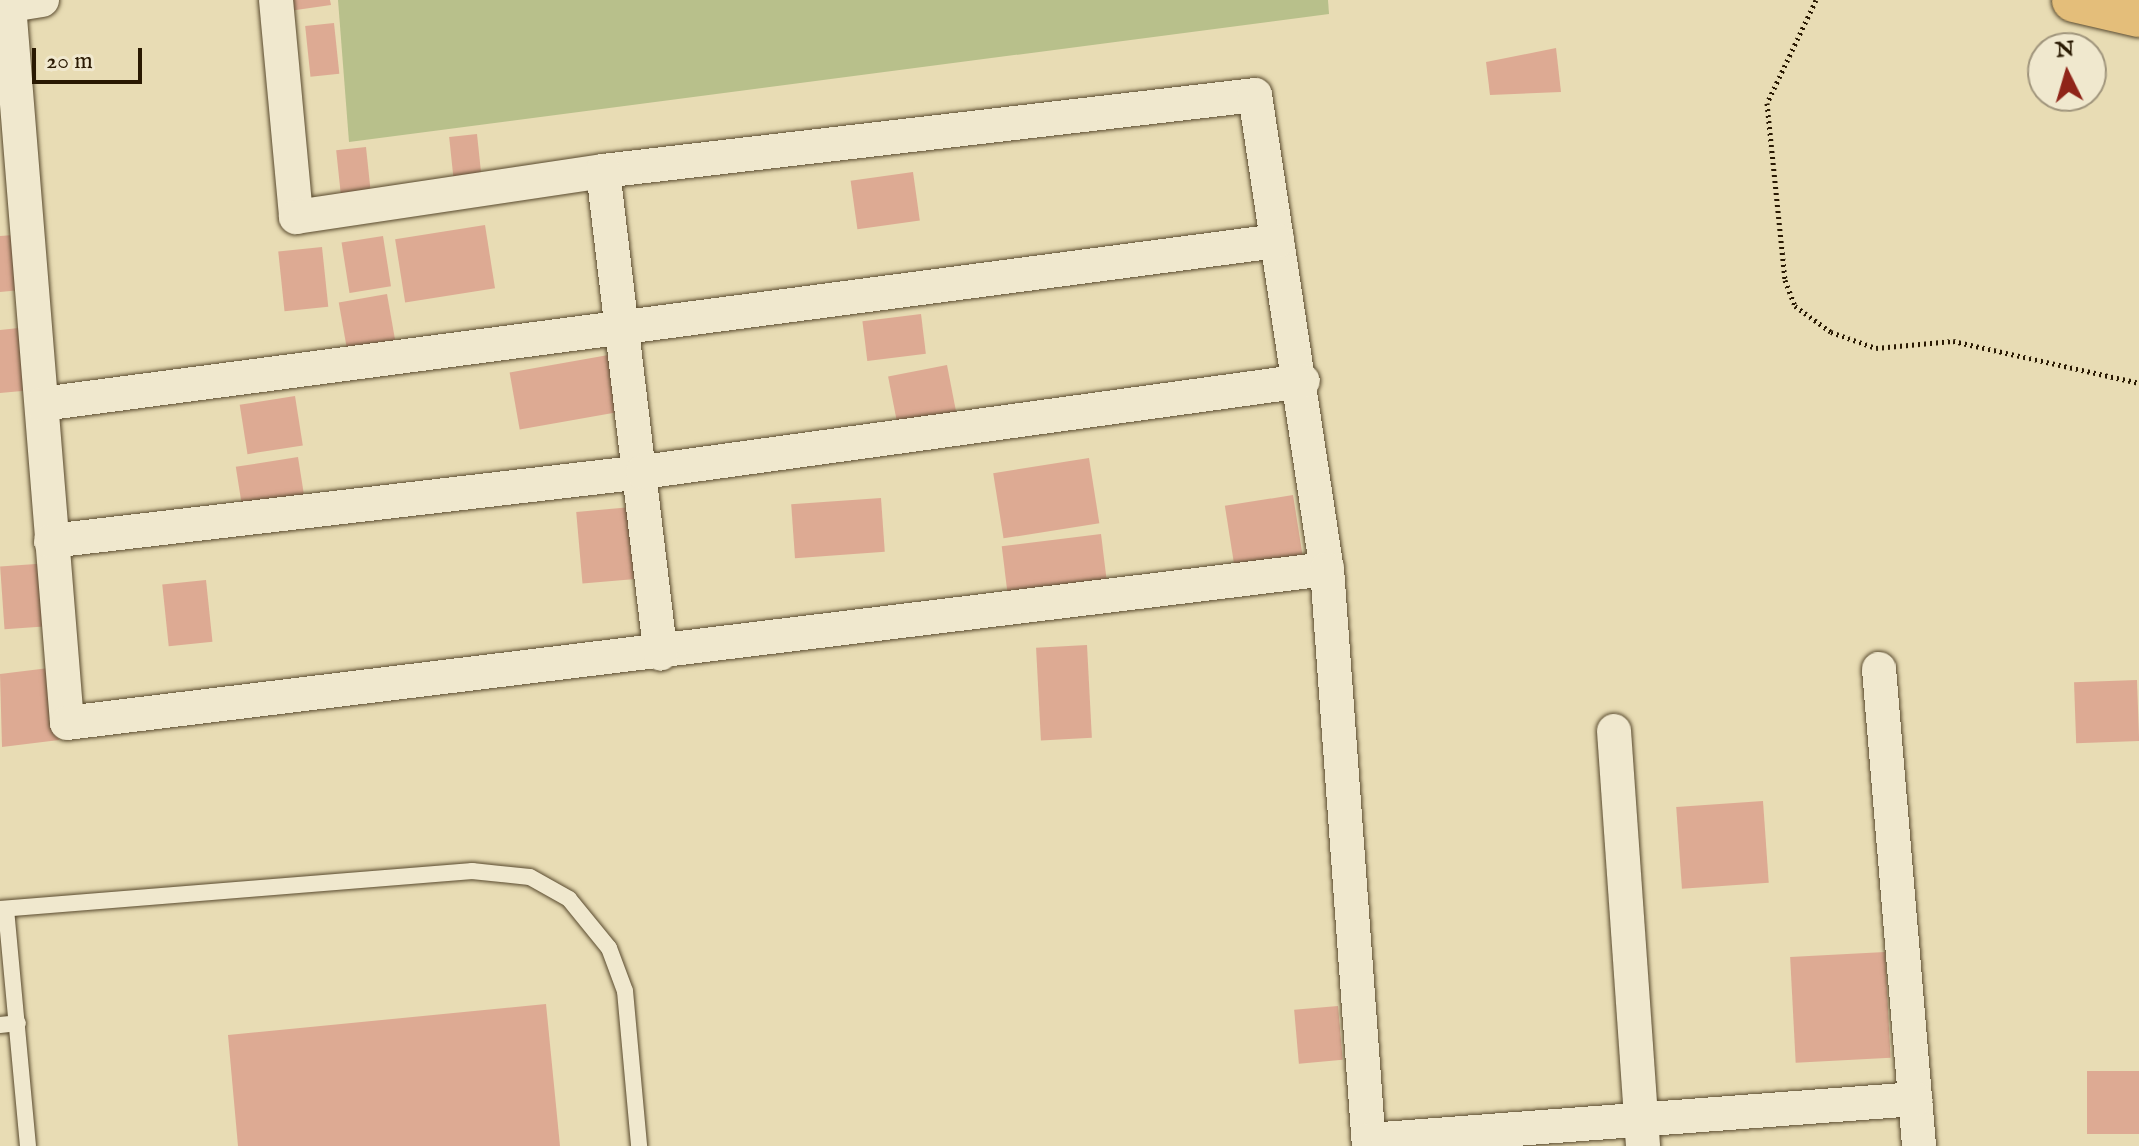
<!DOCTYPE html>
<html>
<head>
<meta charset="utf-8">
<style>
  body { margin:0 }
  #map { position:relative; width:2139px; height:1146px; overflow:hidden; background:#e8dcb4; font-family:"IM FELL English",serif }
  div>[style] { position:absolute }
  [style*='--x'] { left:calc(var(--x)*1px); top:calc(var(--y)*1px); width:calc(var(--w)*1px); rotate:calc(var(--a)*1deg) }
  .green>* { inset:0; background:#b8c08b }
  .building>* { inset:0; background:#ddaa93; transform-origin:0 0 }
  .path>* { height:5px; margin-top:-2.5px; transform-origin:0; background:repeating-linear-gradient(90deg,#291902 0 2px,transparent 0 6px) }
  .roads { filter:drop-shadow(0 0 2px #594a2e) drop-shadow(0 0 2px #594a2e) }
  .lane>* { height:16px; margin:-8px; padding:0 8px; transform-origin:8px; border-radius:8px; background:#f0e8ce }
  .street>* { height:34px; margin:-17px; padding:0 17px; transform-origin:17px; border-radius:17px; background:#f0e8ce }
  .primary>* { height:44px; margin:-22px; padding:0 22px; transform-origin:22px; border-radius:22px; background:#e4be7a }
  span { translate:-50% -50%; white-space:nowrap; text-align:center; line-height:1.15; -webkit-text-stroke:6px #f0e8ce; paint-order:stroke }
  .north { position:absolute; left:2027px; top:32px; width:80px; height:80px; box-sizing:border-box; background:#f0e8ce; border:2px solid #a0957c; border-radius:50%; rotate:355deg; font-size:22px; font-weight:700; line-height:32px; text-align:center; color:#291902 }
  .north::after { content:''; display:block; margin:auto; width:28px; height:36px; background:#8f2418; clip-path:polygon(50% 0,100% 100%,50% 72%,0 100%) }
  .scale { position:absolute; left:32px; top:48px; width:110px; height:36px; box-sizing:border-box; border:4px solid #291902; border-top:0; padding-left:10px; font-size:24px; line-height:28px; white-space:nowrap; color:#291902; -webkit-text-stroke:6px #f0e8ce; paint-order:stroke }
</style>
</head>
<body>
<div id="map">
  <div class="green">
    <i style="clip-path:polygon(338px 0,1328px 0,1329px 14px,349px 142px)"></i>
  </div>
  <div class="building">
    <i style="clip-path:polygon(288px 0,330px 0,331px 5px,289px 11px)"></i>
    <i style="left:334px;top:23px;width:51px;height:29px;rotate:84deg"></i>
    <i style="clip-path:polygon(1556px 48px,1561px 92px,1490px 95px,1486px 62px)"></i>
    <i style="left:477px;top:134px;width:48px;height:28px;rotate:84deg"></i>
    <i style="left:366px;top:147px;width:50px;height:30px;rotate:84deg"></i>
    <i style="left:913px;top:172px;width:49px;height:63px;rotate:82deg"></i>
    <i style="left:485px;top:225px;width:64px;height:91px;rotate:81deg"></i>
    <i style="clip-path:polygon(14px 235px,21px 290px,0 292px,0 236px)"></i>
    <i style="left:383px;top:236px;width:51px;height:42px;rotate:81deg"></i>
    <i style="left:322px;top:247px;width:60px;height:44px;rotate:84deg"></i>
    <i style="left:387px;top:294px;width:53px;height:49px;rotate:80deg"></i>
    <i style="left:921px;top:314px;width:40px;height:59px;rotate:83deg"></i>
    <i style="clip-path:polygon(28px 327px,33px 390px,0 393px,0 330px)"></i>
    <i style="left:614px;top:354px;width:58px;height:106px;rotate:80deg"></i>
    <i style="left:947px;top:365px;width:49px;height:60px;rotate:79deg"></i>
    <i style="left:295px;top:396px;width:50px;height:56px;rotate:81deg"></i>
    <i style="left:298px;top:457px;width:44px;height:63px;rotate:81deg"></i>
    <i style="left:1089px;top:458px;width:66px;height:97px;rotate:81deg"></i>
    <i style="left:1293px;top:495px;width:67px;height:69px;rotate:81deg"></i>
    <i style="left:881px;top:498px;width:54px;height:90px;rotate:86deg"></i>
    <i style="left:632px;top:507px;width:72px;height:56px;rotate:85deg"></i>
    <i style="left:1101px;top:534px;width:63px;height:100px;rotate:83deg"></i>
    <i style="left:50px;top:563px;width:63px;height:50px;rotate:86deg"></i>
    <i style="left:206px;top:580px;width:62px;height:44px;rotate:84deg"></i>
    <i style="left:1087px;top:645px;width:93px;height:51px;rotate:87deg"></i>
    <i style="clip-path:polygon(49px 668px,59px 740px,2px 747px,0 674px)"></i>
    <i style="left:2137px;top:680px;width:61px;height:63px;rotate:88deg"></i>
    <i style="left:1763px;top:801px;width:82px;height:87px;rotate:86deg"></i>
    <i style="left:1885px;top:952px;width:106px;height:95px;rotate:87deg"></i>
    <i style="clip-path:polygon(546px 1004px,560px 1146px,238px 1146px,228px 1035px)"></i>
    <i style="left:1338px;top:1006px;width:54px;height:44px;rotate:85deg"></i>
    <i style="left:2139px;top:1071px;width:63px;height:52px;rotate:90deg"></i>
  </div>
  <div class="path">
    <i style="--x:1816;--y:0;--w:114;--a:115.4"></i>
    <i style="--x:1767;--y:103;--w:178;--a:84.2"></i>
    <i style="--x:1785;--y:280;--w:28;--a:69"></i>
    <i style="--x:1795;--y:306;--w:44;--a:35.8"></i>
    <i style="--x:1831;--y:332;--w:48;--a:19.6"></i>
    <i style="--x:1876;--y:348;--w:77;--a:-5.2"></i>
    <i style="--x:1953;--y:341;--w:191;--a:12.7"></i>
  </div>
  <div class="roads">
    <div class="lane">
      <i style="--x:0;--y:909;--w:474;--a:-4.6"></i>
      <i style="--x:472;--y:871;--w:58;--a:5.9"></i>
      <i style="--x:530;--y:877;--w:45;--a:29.4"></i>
      <i style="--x:569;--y:899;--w:63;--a:50.8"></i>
      <i style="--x:609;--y:948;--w:46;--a:69.6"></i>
      <i style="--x:625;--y:991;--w:156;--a:84.8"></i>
      <i style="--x:6;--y:909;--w:238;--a:84.7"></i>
      <i style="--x:0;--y:1025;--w:18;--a:-6"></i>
    </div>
    <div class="street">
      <i style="--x:42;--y:0;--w:33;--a:171"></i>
      <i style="--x:9;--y:5;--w:720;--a:85.38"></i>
      <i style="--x:67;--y:723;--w:1269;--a:-6.97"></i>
      <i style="--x:276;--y:0;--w:218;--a:84.7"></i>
      <i style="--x:296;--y:217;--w:310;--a:-8.5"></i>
      <i style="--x:603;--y:171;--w:656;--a:-6.65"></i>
      <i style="--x:1255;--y:95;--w:479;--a:81.4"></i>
      <i style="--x:1327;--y:569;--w:579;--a:85.84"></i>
      <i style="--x:603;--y:171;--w:486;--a:83.2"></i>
      <i style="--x:42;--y:404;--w:1246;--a:-7.52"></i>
      <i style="--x:51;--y:541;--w:596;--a:-6.65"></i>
      <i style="--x:643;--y:472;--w:666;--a:-7.85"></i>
      <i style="--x:1879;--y:669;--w:479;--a:85.2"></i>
      <i style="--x:1614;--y:731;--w:416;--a:86"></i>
      <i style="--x:1369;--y:1140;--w:548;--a:-4.29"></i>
    </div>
    <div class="primary">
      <i style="--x:2074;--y:0;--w:67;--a:13"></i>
    </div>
  </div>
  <div class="north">N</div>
  <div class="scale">20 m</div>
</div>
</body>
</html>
